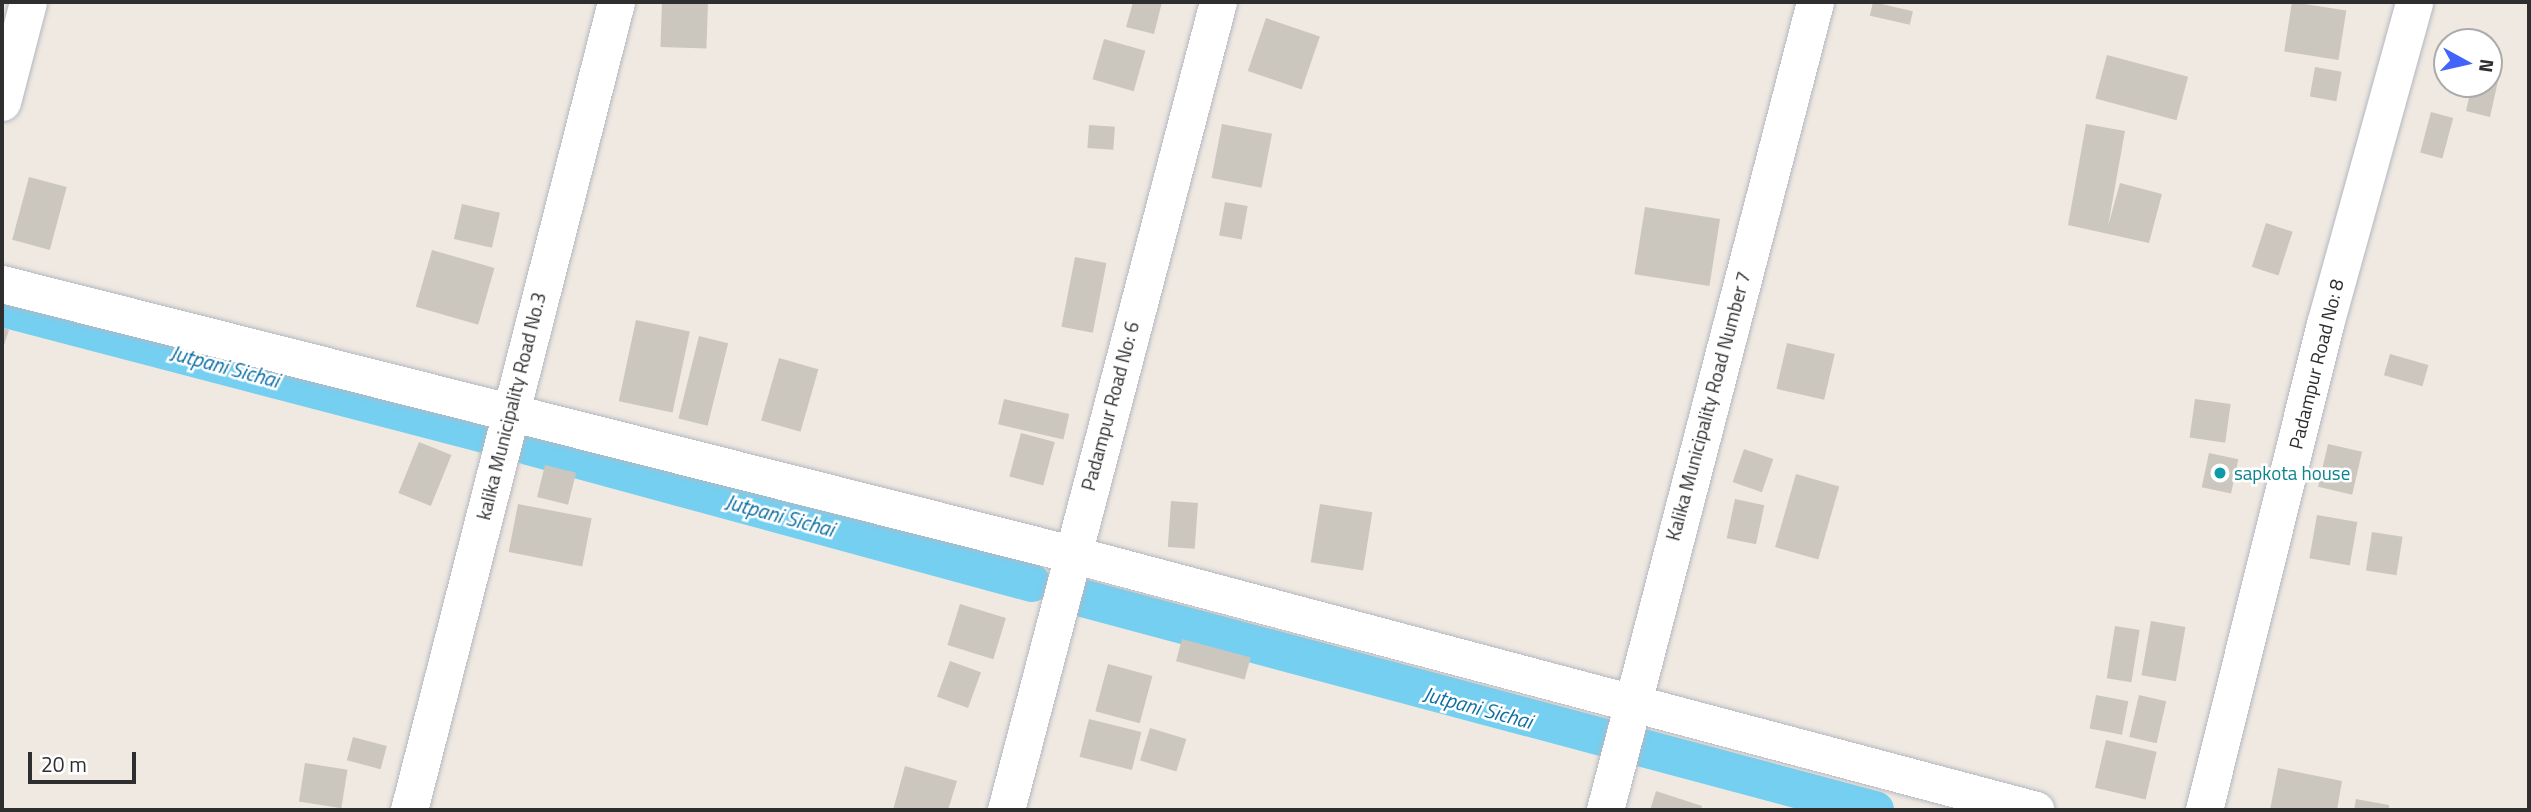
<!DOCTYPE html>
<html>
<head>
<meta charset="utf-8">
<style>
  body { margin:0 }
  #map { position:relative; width:2531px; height:812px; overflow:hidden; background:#efe9e1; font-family:"Titillium Web",sans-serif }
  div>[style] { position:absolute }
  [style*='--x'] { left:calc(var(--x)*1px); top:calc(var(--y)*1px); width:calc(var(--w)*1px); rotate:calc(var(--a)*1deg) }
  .canal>* { height:38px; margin:-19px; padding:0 19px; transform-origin:19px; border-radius:19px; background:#75cff0 }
  .building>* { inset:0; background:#cbc7bf; transform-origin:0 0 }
  .roads { filter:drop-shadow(0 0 2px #b4b7c1) drop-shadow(0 0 2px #b4b7c1) }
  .street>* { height:37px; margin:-18.5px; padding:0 18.5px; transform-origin:18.5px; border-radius:18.5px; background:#fff }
  .dots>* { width:19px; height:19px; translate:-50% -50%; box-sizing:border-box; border:4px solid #fff; border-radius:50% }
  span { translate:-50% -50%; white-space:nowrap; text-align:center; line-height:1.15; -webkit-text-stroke:5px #fff; paint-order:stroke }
  .street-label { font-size:19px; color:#2e2e2e }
  .culture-label { font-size:19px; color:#0d838f }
  .left { translate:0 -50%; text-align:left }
  .water-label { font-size:21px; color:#0d6fa3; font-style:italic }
  .frame { position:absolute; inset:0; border:4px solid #2e2e2e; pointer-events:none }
  .north { position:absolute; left:2433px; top:28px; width:70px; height:70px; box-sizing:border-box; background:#fff; border:2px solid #ababab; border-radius:50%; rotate:98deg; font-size:19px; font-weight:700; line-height:28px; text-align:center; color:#2e2e2e }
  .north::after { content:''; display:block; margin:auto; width:24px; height:32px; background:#4264fb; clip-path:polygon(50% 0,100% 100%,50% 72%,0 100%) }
  .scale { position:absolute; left:28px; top:752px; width:108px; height:32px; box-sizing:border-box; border:4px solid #2e2e2e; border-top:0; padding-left:9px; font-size:21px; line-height:24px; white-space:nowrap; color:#2e2e2e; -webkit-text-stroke:5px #fff; paint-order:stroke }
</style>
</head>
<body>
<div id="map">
  <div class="canal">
    <i style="--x:2;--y:308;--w:502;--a:14.64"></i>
    <i style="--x:528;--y:446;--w:522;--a:15.21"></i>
    <i style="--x:1082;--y:598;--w:821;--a:14.97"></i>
  </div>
  <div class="building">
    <i style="left:662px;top:2px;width:46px;height:45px;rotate:2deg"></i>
    <i style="clip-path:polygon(1133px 2px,1162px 2px,1154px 34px,1126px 27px)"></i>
    <i style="left:1873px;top:2px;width:41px;height:14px;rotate:13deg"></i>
    <i style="left:2292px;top:2px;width:55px;height:50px;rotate:9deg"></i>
    <i style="left:1266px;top:18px;width:57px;height:56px;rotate:19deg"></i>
    <i style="left:1104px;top:39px;width:43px;height:42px;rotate:16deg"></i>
    <i style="left:2107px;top:55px;width:84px;height:45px;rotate:15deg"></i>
    <i style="left:2315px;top:67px;width:27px;height:30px;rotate:10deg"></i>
    <i style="clip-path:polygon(2489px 70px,2500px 72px,2490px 117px,2466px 111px,2472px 84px,2489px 84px)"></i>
    <i style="left:2431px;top:112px;width:23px;height:42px;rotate:15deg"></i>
    <i style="left:1222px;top:124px;width:51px;height:55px;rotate:11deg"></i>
    <i style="clip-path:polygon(2086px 124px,2125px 131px,2108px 226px,2120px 183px,2162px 194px,2149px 243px,2068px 225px)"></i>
    <i style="left:1089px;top:125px;width:26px;height:23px;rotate:4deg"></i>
    <i style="left:29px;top:177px;width:39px;height:65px;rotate:15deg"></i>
    <i style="left:1225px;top:202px;width:23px;height:34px;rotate:10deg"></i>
    <i style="left:462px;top:204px;width:39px;height:36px;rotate:13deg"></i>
    <i style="left:1645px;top:207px;width:76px;height:68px;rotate:9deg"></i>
    <i style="left:2266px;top:223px;width:28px;height:46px;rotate:18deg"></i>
    <i style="left:432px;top:250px;width:65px;height:59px;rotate:16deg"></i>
    <i style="left:1075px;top:257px;width:32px;height:71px;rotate:11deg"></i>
    <i style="left:636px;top:320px;width:55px;height:83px;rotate:12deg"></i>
    <i style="clip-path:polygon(2px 327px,9px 330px,2px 351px)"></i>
    <i style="left:699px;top:336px;width:30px;height:85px;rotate:14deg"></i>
    <i style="left:1787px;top:343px;width:49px;height:47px;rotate:13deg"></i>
    <i style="left:2390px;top:354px;width:40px;height:22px;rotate:16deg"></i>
    <i style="left:779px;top:358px;width:41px;height:65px;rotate:16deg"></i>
    <i style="left:1004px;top:399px;width:67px;height:26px;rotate:13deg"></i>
    <i style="left:2195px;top:399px;width:36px;height:39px;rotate:8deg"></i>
    <i style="left:1021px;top:433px;width:35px;height:45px;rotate:15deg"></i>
    <i style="left:419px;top:442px;width:35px;height:55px;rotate:22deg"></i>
    <i style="left:2328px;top:444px;width:35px;height:44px;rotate:13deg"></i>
    <i style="left:1744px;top:449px;width:31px;height:35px;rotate:19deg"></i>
    <i style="left:2209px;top:453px;width:30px;height:35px;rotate:12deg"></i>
    <i style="left:545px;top:465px;width:32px;height:33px;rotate:14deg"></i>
    <i style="left:1796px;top:474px;width:45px;height:76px;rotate:16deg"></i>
    <i style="left:1735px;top:499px;width:30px;height:40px;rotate:12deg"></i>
    <i style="left:1171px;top:501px;width:27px;height:46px;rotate:4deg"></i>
    <i style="left:518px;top:504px;width:75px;height:49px;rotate:11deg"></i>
    <i style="left:1320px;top:504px;width:53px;height:59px;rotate:9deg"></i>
    <i style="left:2317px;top:515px;width:41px;height:44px;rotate:10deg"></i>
    <i style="left:2372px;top:532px;width:31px;height:39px;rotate:9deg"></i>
    <i style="left:960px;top:604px;width:48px;height:43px;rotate:17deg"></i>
    <i style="left:2151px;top:621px;width:35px;height:55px;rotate:10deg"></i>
    <i style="left:2115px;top:626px;width:25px;height:53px;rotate:9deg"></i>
    <i style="left:1182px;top:639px;width:71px;height:23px;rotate:15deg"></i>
    <i style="left:950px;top:661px;width:33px;height:38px;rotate:20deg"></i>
    <i style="left:1108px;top:664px;width:46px;height:49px;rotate:15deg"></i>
    <i style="left:2096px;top:695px;width:33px;height:34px;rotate:11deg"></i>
    <i style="left:2139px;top:695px;width:28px;height:43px;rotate:13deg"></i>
    <i style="left:1089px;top:719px;width:54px;height:39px;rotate:14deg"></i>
    <i style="left:1150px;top:728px;width:38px;height:34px;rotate:17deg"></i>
    <i style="left:353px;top:737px;width:35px;height:24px;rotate:15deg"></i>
    <i style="left:2106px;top:740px;width:52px;height:49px;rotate:13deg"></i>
    <i style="left:305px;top:763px;width:43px;height:39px;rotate:9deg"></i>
    <i style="clip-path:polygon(905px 766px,957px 781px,948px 810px,893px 810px)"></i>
    <i style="clip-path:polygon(2278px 768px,2342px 781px,2337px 810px,2270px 810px)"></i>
    <i style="clip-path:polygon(1656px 791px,1702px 806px,1701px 810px,1650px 810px)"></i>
    <i style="clip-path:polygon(2356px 799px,2389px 805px,2389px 810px,2354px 810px)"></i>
  </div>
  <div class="roads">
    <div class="street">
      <i style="--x:2;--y:102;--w:103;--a:-75.4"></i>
      <i style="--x:2;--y:284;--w:1103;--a:14.17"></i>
      <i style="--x:1071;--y:554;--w:998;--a:14.86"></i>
      <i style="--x:409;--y:810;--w:834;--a:-75.63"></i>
      <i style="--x:1006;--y:810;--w:835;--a:-75.3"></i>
      <i style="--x:1605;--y:810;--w:835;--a:-75.43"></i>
      <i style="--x:2204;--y:810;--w:501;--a:-76.02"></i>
      <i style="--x:2325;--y:324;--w:334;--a:-74.5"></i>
    </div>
  </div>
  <div class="dots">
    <i style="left:2220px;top:473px;background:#0f9aa8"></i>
  </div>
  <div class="street-label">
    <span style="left:2316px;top:364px;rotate:-76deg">Padampur Road No: 8</span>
    <span style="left:511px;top:406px;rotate:-76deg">kalika Municipality Road No.3</span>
    <span style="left:1110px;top:406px;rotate:-75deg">Padampur Road No: 6</span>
    <span style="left:1708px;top:406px;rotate:-75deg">Kalika Municipality Road Number 7</span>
  </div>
  <div class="culture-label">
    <span class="left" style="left:2234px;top:473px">sapkota house</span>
  </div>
  <div class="water-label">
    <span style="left:225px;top:366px;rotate:15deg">Jutpani Sichai</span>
    <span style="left:780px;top:515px;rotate:15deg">Jutpani Sichai</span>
    <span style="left:1478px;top:707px;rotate:15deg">Jutpani Sichai</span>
  </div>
  <div class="frame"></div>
  <div class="north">N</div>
  <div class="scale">20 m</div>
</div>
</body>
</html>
